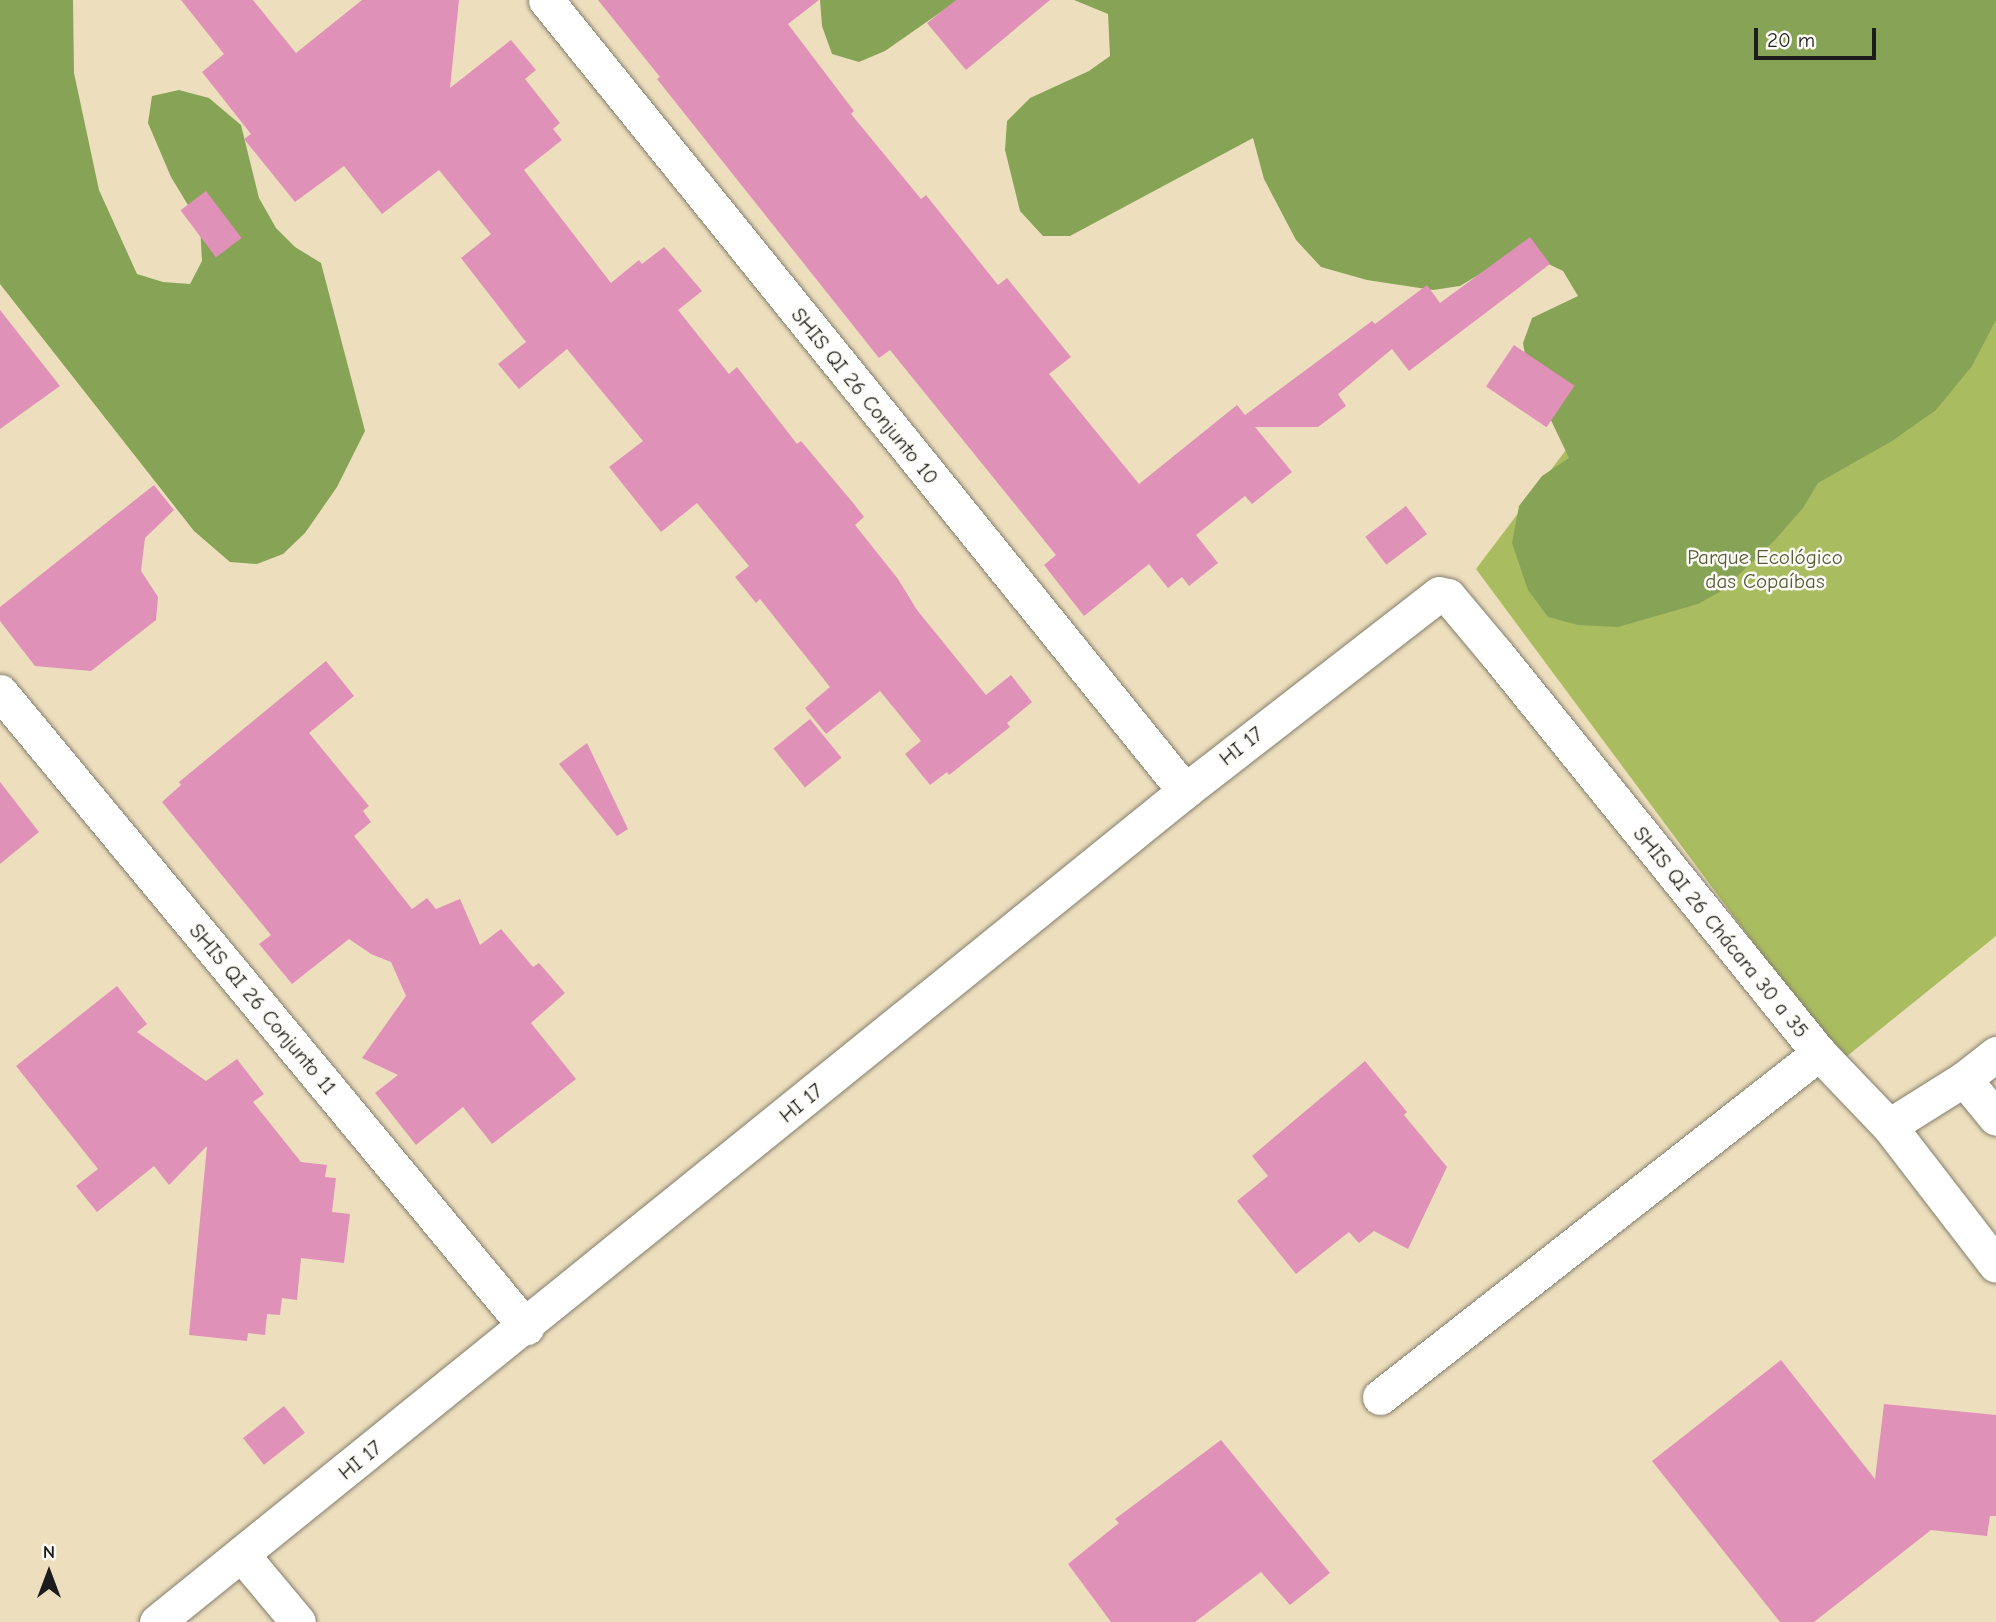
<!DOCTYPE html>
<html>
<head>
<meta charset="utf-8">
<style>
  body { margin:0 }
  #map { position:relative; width:1996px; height:1622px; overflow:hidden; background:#eddfbe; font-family:"Comic Neue",sans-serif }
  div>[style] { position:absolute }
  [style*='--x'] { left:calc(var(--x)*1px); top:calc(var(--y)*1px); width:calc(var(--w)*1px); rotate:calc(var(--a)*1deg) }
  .green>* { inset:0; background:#aabc60 }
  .forest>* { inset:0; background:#87a456 }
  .building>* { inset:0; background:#e091b7; transform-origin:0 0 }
  .roads { filter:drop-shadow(0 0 2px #847e6d) drop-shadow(0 0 2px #847e6d) }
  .minor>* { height:35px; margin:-17.5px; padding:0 17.5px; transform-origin:17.5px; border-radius:17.5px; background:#fff }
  span { translate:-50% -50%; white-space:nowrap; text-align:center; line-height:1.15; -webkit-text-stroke:5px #fdfcf7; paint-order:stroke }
  .street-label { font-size:21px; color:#1c1c1c }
  .park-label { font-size:21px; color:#555c37 }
  .north { position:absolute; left:14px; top:1538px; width:70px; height:70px; -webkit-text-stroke:5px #fdfcf7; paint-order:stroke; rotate:0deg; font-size:19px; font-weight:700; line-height:28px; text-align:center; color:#1c1c1c }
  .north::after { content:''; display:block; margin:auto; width:24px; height:32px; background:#1c1c1c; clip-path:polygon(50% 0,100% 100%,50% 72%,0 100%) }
  .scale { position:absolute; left:1754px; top:28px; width:122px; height:32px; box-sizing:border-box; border:4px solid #1c1c1c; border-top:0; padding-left:9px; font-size:21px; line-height:24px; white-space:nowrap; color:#1c1c1c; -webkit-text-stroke:5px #fdfcf7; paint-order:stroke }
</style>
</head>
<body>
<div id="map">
  <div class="green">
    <i style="clip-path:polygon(1996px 0,1996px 936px,1841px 1061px,1476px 569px,1667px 316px)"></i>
  </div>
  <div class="forest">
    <i style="clip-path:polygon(0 0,73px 0,74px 73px,99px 190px,137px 274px,163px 282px,190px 284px,202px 261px,200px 225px,171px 177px,148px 123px,152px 96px,179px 90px,209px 98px,241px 125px,259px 198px,276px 228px,295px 247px,321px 263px,365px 431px,337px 487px,305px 533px,283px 554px,257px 564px,230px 562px,194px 531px,0 284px)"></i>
    <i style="clip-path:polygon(820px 0,958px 0,885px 51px,859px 62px,832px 54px,822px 26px)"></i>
    <i style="clip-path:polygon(1074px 0,1996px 0,1996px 320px,1972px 366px,1936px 410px,1892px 441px,1818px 483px,1803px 508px,1774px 541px,1723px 590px,1698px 604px,1618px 627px,1578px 625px,1548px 617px,1528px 590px,1512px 543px,1519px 506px,1542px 476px,1569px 458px,1528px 372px,1523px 343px,1532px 318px,1578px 296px,1563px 271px,1534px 257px,1505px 259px,1460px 286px,1433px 290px,1367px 280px,1321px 267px,1296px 240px,1264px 179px,1253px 138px,1070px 236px,1043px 236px,1020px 211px,1005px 150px,1007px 121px,1030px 98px,1089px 71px,1110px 56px,1108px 14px)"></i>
  </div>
  <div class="building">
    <i style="clip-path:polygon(181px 0,253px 0,296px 53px,362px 0,459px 0,450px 88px,511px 40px,536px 70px,525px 79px,560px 123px,553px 129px,562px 140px,524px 170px,611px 283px,639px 260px,642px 264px,664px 247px,668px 251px,702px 291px,678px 310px,729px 374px,737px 367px,797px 444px,801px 441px,854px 504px,864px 517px,855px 525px,898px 579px,917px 610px,986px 695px,1011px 675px,1032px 702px,1007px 723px,1010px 727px,949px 775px,947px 772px,930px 785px,905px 754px,921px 741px,880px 691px,826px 734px,805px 708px,830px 687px,760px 599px,756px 603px,735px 577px,749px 566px,697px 503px,661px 532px,609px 467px,643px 441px,567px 349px,519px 389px,498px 364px,526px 342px,461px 258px,491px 234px,439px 170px,382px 214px,344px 166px,295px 202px,244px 139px,251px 134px,202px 72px,224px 54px)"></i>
    <i style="clip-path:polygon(598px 0,819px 0,788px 24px,854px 111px,851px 114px,921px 199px,926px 195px,998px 285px,1007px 278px,1071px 357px,1049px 374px,1139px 484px,1237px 405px,1245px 415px,1372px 321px,1375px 324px,1427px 285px,1440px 303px,1530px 237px,1550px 264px,1409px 371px,1392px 349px,1338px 394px,1346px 406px,1318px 427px,1255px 427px,1292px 472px,1252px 504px,1245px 496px,1196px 535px,1218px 563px,1189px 586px,1182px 577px,1168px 588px,1149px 564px,1084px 616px,1044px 565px,1056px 555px,890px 350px,879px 358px,657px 79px,660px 77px)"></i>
    <i style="clip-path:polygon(956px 0,1050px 0,966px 70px,927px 23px)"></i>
    <i style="left:206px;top:191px;width:59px;height:32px;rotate:53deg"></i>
    <i style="clip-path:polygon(0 310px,60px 386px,0 429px)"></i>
    <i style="left:1514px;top:345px;width:73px;height:50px;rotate:34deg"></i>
    <i style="clip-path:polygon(154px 485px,174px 510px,145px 538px,141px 571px,158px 597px,156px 620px,91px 671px,35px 666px,0 621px,0 607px)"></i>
    <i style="left:1406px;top:506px;width:35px;height:51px;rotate:53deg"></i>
    <i style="clip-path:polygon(326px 661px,354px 696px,309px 733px,369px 806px,363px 811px,371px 822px,354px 836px,412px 909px,427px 898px,436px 909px,460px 899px,480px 945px,501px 929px,533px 967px,539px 963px,565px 993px,531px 1023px,576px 1079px,492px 1144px,463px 1107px,416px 1145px,375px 1093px,398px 1075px,362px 1058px,406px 996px,391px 962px,371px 954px,349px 939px,292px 984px,259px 944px,271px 935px,162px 802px,181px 785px,179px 782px)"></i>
    <i style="left:810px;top:719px;width:50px;height:47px;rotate:51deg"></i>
    <i style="clip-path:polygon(587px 743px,628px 829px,617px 836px,559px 764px)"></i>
    <i style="clip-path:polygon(0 782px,39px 832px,0 864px)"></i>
    <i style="clip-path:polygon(117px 986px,147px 1024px,137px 1032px,206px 1081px,237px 1059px,264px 1094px,253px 1102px,301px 1162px,327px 1165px,325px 1177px,336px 1178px,332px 1212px,350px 1214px,344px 1263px,301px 1258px,297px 1300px,282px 1298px,280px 1315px,267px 1314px,265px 1335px,248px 1333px,247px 1341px,189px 1335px,207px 1146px,169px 1185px,154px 1166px,97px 1212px,76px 1186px,98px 1169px,16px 1066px)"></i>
    <i style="clip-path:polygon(1365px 1061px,1407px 1112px,1404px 1115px,1447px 1167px,1408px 1249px,1374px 1231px,1359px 1243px,1349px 1232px,1296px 1274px,1237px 1201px,1268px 1176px,1252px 1156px)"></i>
    <i style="clip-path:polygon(1781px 1360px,1875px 1479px,1884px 1404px,1996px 1415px,1996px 1516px,1990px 1516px,1987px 1536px,1931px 1530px,1814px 1622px,1780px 1622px,1652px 1461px)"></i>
    <i style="left:284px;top:1406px;width:34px;height:52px;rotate:52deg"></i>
    <i style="clip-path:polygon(1221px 1440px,1330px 1573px,1290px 1605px,1261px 1572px,1195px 1622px,1111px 1622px,1068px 1564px,1119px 1523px,1115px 1519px)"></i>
  </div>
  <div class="roads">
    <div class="minor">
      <i style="--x:546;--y:0;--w:1017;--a:51.07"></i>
      <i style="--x:0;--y:692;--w:825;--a:50.36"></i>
      <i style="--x:1964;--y:1079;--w:50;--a:50.6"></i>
      <i style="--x:1889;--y:1126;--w:89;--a:-32.1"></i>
      <i style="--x:1964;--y:1079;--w:41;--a:-38"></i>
      <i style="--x:1380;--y:1397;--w:558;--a:-38.08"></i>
      <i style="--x:242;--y:1555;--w:87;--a:50.1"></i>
      <i style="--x:157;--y:1622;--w:1322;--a:-38.95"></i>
      <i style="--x:1185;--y:791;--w:321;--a:-37.8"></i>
      <i style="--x:1439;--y:594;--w:9;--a:13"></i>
      <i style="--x:1448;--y:596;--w:73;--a:50"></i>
      <i style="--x:1495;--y:652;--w:516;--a:51.06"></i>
      <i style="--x:1819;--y:1053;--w:101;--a:46.2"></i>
      <i style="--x:1889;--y:1126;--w:175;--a:52.4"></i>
    </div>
  </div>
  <div class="street-label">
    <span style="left:865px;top:396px;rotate:51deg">SHIS QI 26 Conjunto 10</span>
    <span style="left:1241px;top:746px;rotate:-38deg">HI 17</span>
    <span style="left:1721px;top:932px;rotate:51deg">SHIS QI 26 Chácara 30 a 35</span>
    <span style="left:263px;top:1009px;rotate:50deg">SHIS QI 26 Conjunto 11</span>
    <span style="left:801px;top:1103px;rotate:-39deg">HI 17</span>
    <span style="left:360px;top:1460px;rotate:-39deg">HI 17</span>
  </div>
  <div class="park-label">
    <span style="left:1765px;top:569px">Parque Ecológico<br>das Copaíbas</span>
  </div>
  <div class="north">N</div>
  <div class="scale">20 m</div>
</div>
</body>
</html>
